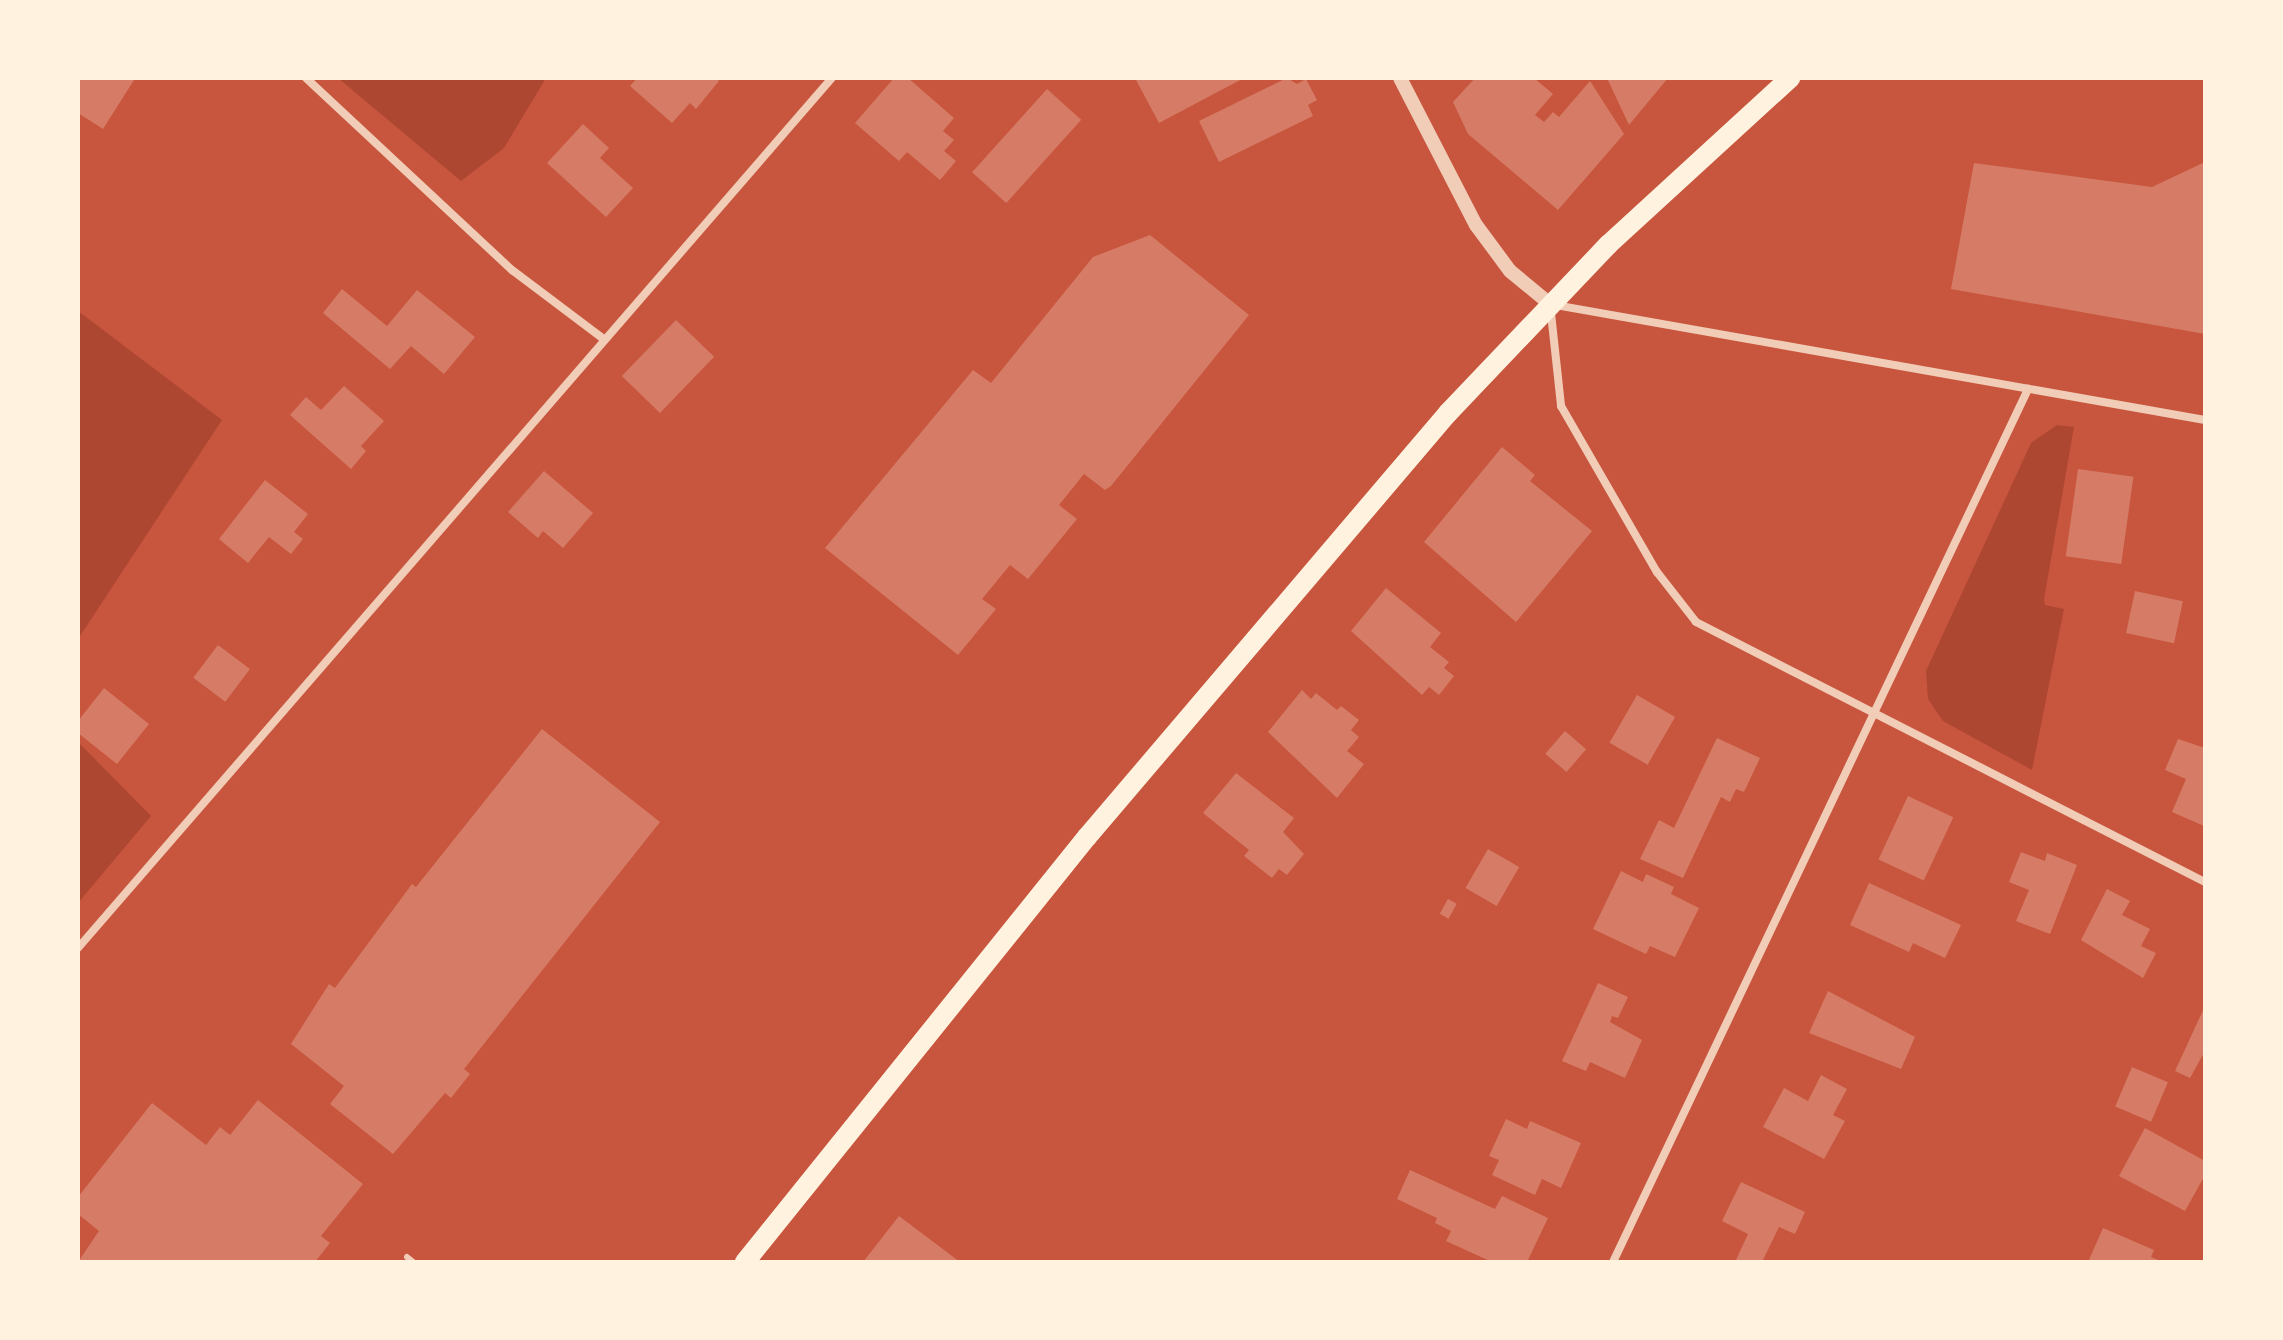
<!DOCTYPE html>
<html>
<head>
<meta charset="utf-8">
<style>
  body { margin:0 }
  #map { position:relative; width:2283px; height:1340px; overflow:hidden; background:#c8553d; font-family:Montserrat,sans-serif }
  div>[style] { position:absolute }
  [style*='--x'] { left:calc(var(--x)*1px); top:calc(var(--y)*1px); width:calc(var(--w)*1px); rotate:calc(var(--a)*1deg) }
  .green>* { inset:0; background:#ae4732 }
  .building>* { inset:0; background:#d67c66; transform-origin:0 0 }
  .service>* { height:6px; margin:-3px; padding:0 3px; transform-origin:3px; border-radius:3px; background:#f1ccb7 }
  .minor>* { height:8px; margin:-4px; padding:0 4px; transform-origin:4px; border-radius:4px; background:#f1ccb7 }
  .tertiary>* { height:14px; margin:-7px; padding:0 7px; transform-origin:7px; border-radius:7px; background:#f1ccb7 }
  .primary>* { height:20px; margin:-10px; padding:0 10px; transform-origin:10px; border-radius:10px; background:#fff3e0 }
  span { translate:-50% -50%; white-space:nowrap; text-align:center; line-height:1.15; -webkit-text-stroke:8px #fff3e0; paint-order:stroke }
  .frame { position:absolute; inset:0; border:80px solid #fff3e0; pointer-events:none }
</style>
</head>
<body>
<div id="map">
  <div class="green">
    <i style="clip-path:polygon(338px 78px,546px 78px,504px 148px,461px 181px)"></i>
    <i style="clip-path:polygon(78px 311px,222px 420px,78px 639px)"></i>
    <i style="clip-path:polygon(2057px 425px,2074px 427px,2044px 599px,2045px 605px,2064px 609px,2032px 770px,1943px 721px,1928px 699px,1926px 671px,2031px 443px)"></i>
    <i style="clip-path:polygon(78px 742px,151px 816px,78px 903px)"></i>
  </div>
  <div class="building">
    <i style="clip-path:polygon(78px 78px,134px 80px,103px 129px,78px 113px)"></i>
    <i style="clip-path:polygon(637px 78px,716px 78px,719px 81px,696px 109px,690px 103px,672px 123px,630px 86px)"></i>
    <i style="clip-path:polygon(894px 78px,908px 78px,954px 118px,943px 131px,954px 140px,944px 151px,956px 161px,940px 180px,907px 152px,899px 161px,855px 123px)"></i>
    <i style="clip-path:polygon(1135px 78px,1244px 78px,1159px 123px)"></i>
    <i style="clip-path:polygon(1287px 78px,1297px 84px,1306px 79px,1317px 100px,1308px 105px,1313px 116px,1219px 162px,1199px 121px)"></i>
    <i style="clip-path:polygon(1475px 78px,1534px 78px,1553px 94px,1535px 115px,1544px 122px,1553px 112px,1559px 117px,1590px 81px,1624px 134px,1558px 210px,1468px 134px,1453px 102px)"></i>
    <i style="clip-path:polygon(1607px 78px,1668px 78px,1629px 125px)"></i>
    <i style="left:1047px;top:89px;width:46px;height:112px;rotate:42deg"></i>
    <i style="clip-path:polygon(583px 124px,609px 148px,600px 158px,633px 188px,606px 217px,547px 163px)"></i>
    <i style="clip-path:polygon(2205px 162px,2205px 334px,1951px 289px,1974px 163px,2152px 187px)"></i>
    <i style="clip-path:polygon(1150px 235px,1249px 315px,1111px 486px,1105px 490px,1084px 474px,1059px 505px,1077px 519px,1028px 579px,1010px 565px,982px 599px,996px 609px,958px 655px,825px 548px,973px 370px,991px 383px,1093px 257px)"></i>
    <i style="clip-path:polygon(342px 289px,387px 326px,417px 290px,475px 337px,444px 374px,411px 346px,390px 369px,323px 313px)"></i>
    <i style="left:676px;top:320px;width:53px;height:78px;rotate:44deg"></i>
    <i style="clip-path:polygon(344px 386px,384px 421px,361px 446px,366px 451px,351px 469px,290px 415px,306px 397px,321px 410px)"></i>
    <i style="clip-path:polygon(1502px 447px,1535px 475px,1530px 481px,1592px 531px,1516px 622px,1424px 542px)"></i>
    <i style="left:2078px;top:469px;width:56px;height:88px;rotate:8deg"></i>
    <i style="clip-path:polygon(544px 471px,593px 513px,563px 548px,543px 531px,538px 538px,508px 512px)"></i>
    <i style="clip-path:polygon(265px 480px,308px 514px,294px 532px,303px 539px,291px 554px,269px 537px,248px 563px,219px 539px)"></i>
    <i style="clip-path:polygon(1386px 588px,1441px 633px,1430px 647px,1449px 662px,1444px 668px,1454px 676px,1439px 695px,1429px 687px,1422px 695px,1351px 631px)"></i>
    <i style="left:2135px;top:591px;width:49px;height:43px;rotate:12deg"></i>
    <i style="left:218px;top:645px;width:40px;height:41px;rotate:37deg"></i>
    <i style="clip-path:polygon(104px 688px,149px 724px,117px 764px,78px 733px,78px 721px)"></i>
    <i style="clip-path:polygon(1302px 690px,1311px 699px,1316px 693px,1337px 710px,1341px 706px,1359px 720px,1351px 730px,1359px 737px,1347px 751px,1364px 764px,1337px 798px,1268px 732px)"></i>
    <i style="left:1637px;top:695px;width:44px;height:55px;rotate:30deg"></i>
    <i style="clip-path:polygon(542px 729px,660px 822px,464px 1069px,470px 1074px,451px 1098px,445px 1093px,393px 1154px,330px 1104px,344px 1086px,291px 1044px,329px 984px,335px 988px,412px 884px,416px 887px)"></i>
    <i style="left:1565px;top:731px;width:28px;height:30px;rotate:41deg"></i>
    <i style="clip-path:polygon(1717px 738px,1760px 758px,1744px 792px,1736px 789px,1730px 802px,1721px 797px,1683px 878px,1640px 859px,1659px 820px,1674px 828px)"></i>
    <i style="clip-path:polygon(2178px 739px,2205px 748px,2204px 826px,2172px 812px,2186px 779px,2165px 770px)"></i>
    <i style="clip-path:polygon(1236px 773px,1294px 818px,1283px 832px,1304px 854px,1287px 875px,1279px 869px,1272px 878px,1244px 856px,1249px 850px,1203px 813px)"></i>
    <i style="left:1908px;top:796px;width:50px;height:70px;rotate:25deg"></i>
    <i style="left:1488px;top:849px;width:36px;height:45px;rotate:30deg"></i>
    <i style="clip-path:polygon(2021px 852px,2045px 861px,2047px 853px,2077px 865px,2050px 934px,2016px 921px,2029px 890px,2009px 882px)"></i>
    <i style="clip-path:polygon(1621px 871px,1643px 882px,1646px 874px,1674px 887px,1671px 894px,1699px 908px,1675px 957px,1650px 946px,1646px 954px,1593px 929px)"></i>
    <i style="clip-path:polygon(1869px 883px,1961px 925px,1945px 958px,1913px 943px,1909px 952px,1850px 925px)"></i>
    <i style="clip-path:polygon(2107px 889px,2130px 901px,2122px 915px,2150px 929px,2141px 946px,2156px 953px,2143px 978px,2081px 940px)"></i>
    <i style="left:1448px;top:899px;width:10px;height:17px;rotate:29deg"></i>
    <i style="clip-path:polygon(1598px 983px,1628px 997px,1618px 1018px,1612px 1016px,1610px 1022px,1642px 1040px,1625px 1078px,1590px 1062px,1586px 1071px,1562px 1061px)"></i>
    <i style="clip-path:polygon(1828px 991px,1915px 1037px,1901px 1069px,1809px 1033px)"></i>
    <i style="clip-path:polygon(2205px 1006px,2205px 1051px,2190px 1078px,2175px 1071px)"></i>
    <i style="left:2132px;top:1067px;width:39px;height:43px;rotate:23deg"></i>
    <i style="clip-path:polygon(1821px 1075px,1847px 1089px,1833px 1115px,1845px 1121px,1824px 1159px,1763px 1127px,1784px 1088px,1808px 1101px)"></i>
    <i style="clip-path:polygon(258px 1100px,363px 1184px,321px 1236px,330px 1243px,315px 1262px,78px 1262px,99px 1231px,78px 1214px,78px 1197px,152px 1103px,206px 1145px,220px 1127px,230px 1135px)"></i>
    <i style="clip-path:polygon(1506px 1119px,1527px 1129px,1530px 1121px,1581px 1143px,1561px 1188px,1542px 1179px,1535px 1195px,1492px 1175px,1499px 1160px,1489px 1156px)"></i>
    <i style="clip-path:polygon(2145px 1128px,2205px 1161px,2205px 1175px,2185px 1211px,2119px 1176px)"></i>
    <i style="clip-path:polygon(1410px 1170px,1495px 1209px,1502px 1196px,1548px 1218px,1527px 1262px,1492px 1262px,1446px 1241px,1451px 1231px,1435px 1223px,1437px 1218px,1397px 1199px)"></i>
    <i style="clip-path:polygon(1741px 1182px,1805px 1212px,1795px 1234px,1779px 1227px,1762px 1262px,1735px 1262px,1748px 1234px,1722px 1221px)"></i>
    <i style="clip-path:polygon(899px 1216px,960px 1262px,863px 1262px)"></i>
    <i style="clip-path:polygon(2103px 1228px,2154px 1250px,2151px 1257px,2163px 1262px,2088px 1262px)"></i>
  </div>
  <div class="service">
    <i style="--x:407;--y:1257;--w:8;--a:40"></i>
  </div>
  <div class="minor">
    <i style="--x:306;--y:78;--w:282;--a:43"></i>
    <i style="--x:512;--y:270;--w:116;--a:37"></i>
    <i style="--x:2205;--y:420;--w:665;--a:-169.96"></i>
    <i style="--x:1550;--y:304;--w:103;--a:83.8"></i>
    <i style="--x:1561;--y:406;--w:192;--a:60"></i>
    <i style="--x:1657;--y:572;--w:63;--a:52"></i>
    <i style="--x:1696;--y:622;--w:572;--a:27.06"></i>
    <i style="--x:78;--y:948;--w:1151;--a:-49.09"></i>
    <i style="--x:1613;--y:1262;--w:967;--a:-64.57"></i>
  </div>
  <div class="tertiary">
    <i style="--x:1400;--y:78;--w:165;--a:62.7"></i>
    <i style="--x:1476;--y:225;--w:57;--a:53.5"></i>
    <i style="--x:1510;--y:271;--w:52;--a:39.5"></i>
  </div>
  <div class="primary">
    <i style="--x:745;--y:1262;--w:546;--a:-51.18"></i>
    <i style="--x:1087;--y:837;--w:557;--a:-49.59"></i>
    <i style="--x:1448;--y:413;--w:233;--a:-46.4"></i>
    <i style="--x:1609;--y:244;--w:246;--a:-42.5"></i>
  </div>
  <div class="frame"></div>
</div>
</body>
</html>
